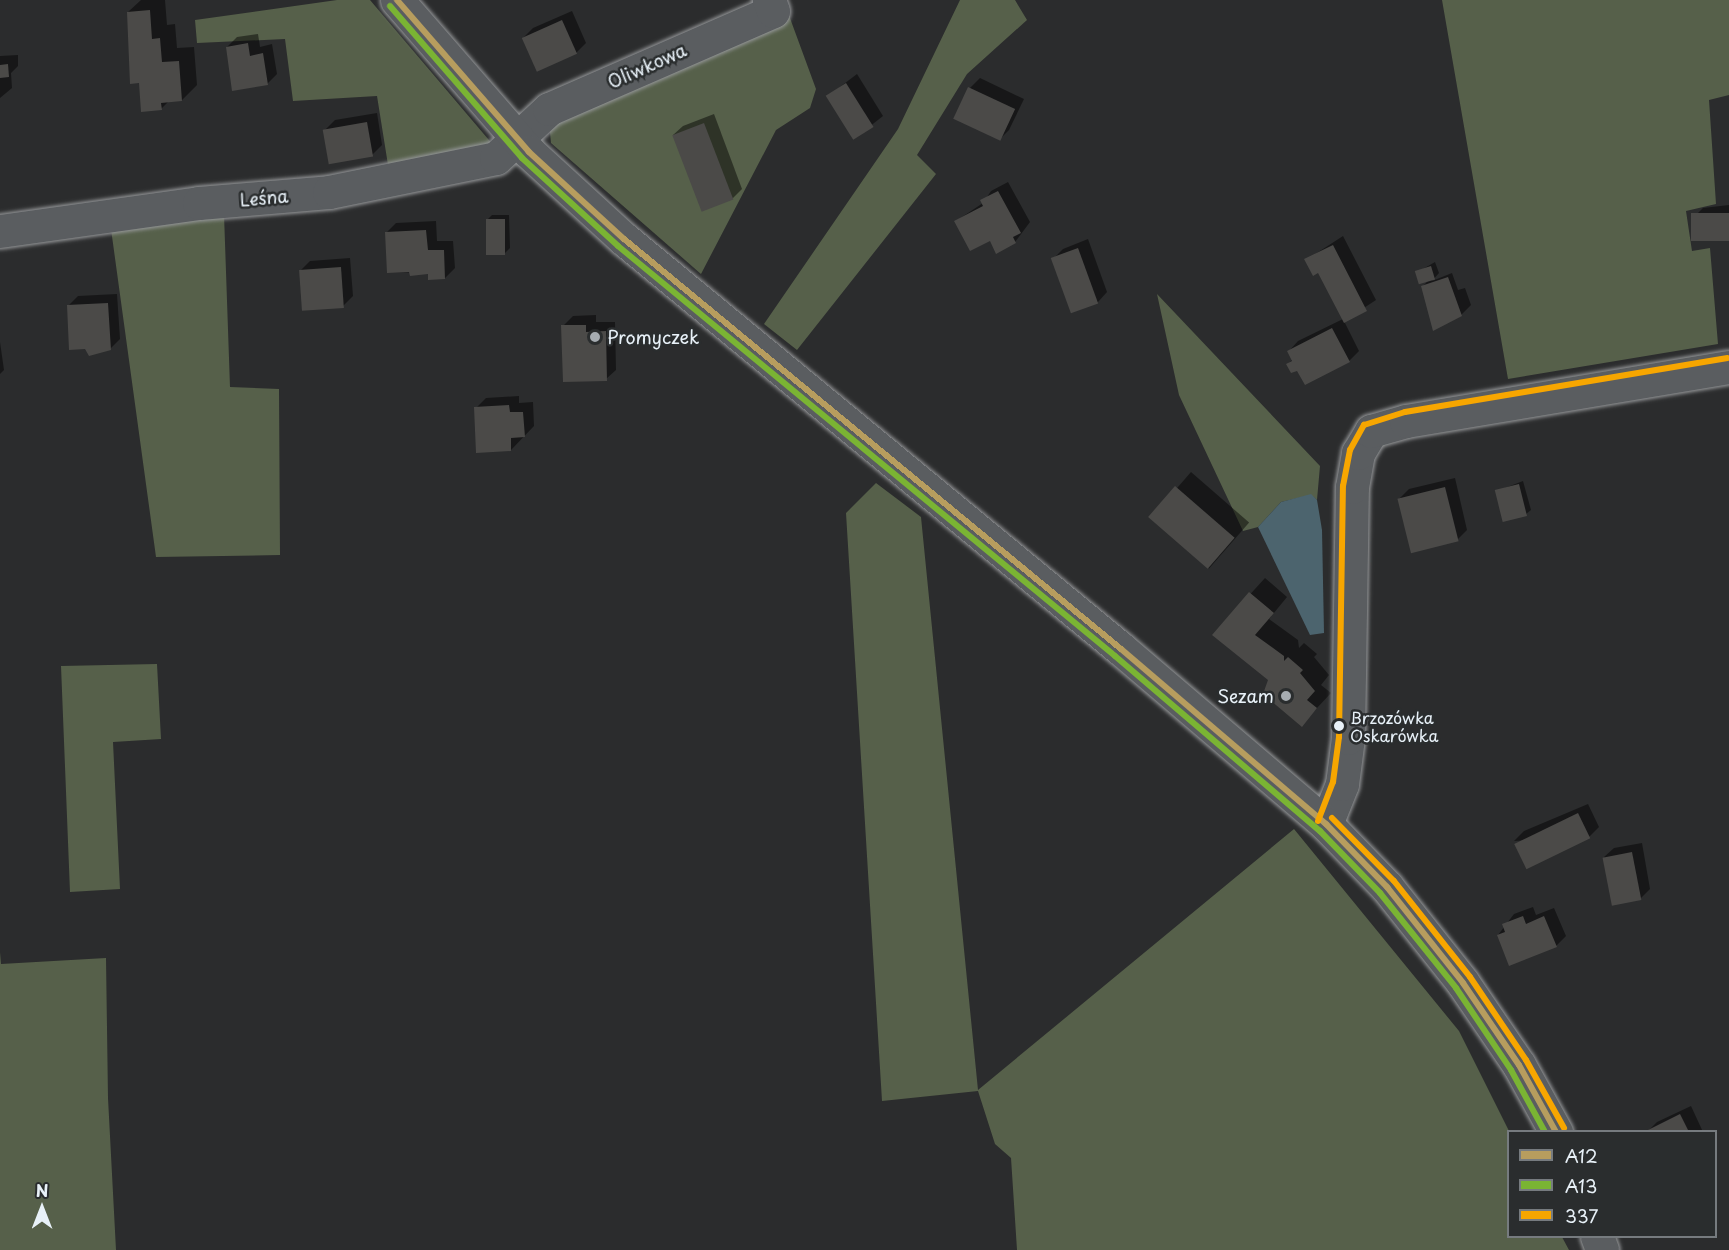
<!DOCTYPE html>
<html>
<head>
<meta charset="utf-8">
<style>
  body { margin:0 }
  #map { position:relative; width:1729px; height:1250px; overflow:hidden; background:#2b2c2d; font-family:"Playpen Sans",sans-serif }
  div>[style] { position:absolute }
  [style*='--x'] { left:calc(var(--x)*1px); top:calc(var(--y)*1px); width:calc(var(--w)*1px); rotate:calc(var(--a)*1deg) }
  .green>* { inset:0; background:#56604a }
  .water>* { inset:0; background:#4c646e }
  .shadow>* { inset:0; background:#0007; transform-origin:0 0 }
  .building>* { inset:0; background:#4b4a48; transform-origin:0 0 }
  .roads { filter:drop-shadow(0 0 2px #96989a) drop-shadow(0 0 2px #96989a) }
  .minor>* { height:33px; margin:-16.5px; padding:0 16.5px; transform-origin:16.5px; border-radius:16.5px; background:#5a5d60 }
  .major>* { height:33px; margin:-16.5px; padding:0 16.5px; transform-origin:16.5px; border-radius:16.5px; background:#5a5d60 }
  .bus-1>* { height:6px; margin:-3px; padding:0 3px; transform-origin:3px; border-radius:3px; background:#b79d5e }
  .bus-2>* { height:6px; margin:-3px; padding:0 3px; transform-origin:3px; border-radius:3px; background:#7ab433 }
  .bus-3>* { height:6px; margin:-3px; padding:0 3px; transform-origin:3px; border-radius:3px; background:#f7a600 }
  .dots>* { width:16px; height:16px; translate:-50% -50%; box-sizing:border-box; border:3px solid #2a2d2e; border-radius:50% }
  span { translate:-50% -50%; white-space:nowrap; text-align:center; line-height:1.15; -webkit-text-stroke:5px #2a2d2e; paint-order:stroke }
  .bus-label { font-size:16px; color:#e8f1f8 }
  .left { translate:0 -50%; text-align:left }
  .street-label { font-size:18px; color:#e8f1f8 }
  .poi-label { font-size:18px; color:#e8f1f8 }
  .right { translate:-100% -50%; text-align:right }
  .legend { position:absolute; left:1507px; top:1130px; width:210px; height:108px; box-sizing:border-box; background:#2a2d2e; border:2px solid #767b7f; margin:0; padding:8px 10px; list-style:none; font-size:18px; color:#e8f1f8 }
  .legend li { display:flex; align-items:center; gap:12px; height:30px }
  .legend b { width:30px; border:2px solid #767b7f }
  .north { position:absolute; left:12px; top:1178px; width:60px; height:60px; -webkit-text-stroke:4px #2a2d2e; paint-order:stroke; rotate:0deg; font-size:16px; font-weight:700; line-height:24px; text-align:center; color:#e8f1f8 }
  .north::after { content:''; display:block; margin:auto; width:21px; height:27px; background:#e8f1f8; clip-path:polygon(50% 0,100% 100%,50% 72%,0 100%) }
</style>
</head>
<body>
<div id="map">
  <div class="green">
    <i style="clip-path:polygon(337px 0,370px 0,494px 146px,388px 165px,377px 96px,293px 101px,285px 39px,197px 43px,195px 20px)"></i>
    <i style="clip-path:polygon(960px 0,1015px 0,1027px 20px,967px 74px,917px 155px,936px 174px,797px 350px,764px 324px,898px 129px)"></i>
    <i style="clip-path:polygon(1442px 0,1729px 0,1729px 95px,1709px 100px,1716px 204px,1686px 211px,1692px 251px,1710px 248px,1718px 344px,1508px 379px)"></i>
    <i style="clip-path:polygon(787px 10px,816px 89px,810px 108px,776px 130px,701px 274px,551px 143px,549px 121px)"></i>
    <i style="clip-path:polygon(224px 214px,230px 387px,279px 389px,280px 555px,156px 557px,111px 229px)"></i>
    <i style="clip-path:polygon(1157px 294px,1320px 466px,1317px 500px,1311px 495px,1281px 502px,1258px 527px,1243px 531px,1179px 395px)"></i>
    <i style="clip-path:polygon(876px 483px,921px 517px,978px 1090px,1294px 829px,1459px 1031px,1509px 1131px,1508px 1236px,1562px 1237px,1569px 1250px,1017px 1250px,1011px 1158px,995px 1144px,978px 1091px,882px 1101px,846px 513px)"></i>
    <i style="clip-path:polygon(157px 664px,161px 739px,113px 742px,120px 889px,70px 892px,61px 666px)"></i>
    <i style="clip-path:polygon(0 952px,1px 964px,106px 958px,108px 1098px,116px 1250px,0 1250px)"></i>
  </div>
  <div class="water">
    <i style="clip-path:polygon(1311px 494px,1317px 500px,1322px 530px,1324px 633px,1310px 635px,1258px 527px,1281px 502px)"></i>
  </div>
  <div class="shadow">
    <i style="clip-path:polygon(141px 0,165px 0,167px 25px,175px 24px,177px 48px,194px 47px,197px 85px,182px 100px,169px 101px,161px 109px,140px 82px,128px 12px)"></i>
    <i style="clip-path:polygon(572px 11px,586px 43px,576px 53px,523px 38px,533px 28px)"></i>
    <i style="clip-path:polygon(258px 34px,260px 47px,272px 44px,277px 74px,267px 84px,227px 47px,237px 37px)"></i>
    <i style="clip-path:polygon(18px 55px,18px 66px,11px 73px,12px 88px,0 98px,0 56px)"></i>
    <i style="clip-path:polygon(857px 74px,883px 116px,855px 138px,828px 96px)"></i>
    <i style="clip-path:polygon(980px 78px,1024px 99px,1009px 130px,999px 140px,970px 88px)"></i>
    <i style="clip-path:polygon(377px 113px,382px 145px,372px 155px,325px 130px,335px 120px)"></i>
    <i style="clip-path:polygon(714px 114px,742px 189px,732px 199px,673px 135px,683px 126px)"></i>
    <i style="clip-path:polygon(1008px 182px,1030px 222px,1015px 242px,990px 239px,956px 221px,983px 203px,991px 191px)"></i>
    <i style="clip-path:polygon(1729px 205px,1729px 240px,1693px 218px,1703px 208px)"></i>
    <i style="clip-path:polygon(492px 215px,509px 215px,510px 248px,505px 253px,487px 220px)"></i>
    <i style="clip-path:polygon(436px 221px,437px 241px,453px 241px,455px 268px,445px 278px,429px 273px,388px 272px,386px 233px,396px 223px)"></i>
    <i style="clip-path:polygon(1343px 236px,1376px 300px,1344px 321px,1359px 351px,1349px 361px,1298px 369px,1288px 364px,1293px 359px,1289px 351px,1298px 341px,1343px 319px,1318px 271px,1306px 260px)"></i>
    <i style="clip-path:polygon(1088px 239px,1107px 292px,1098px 302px,1073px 311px,1053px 259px,1063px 249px)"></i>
    <i style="clip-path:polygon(350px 258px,353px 296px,343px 306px,300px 271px,310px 261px)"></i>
    <i style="clip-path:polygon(1435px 262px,1439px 273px,1432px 281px,1452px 273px,1458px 290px,1465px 288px,1471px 305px,1461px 315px,1434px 329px,1422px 287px,1430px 279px,1416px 273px)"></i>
    <i style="clip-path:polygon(117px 294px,120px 339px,110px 349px,68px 306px,78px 296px)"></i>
    <i style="clip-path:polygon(596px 315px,596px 322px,615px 322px,616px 370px,606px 379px,563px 326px,573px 316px)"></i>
    <i style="clip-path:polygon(0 342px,4px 370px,0 374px)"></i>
    <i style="clip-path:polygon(519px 396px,519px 403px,533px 402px,534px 426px,511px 450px,476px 408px,486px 398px)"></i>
    <i style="left:1191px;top:472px;width:77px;height:61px;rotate:41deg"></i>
    <i style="clip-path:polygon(1455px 478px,1467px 530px,1457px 540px,1399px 499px,1409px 489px)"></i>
    <i style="clip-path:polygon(1523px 481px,1531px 510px,1526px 514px,1497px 491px)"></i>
    <i style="clip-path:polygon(1265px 578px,1287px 597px,1269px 619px,1298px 640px,1299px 648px,1304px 643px,1317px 654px,1314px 657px,1329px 675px,1321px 685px,1331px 693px,1302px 724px,1270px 680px,1214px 634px)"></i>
    <i style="clip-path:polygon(1588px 804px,1599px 827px,1589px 837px,1514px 841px,1524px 831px)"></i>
    <i style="clip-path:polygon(1642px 843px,1650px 889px,1640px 899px,1604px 857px,1614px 848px)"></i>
    <i style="clip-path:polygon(1533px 907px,1536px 915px,1554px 908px,1566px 936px,1556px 946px,1498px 935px,1514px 914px)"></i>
    <i style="clip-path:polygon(1691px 1106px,1703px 1132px,1647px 1132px,1657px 1122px)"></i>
  </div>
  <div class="building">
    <i style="clip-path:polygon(150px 10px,152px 39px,160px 38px,162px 62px,179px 61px,182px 101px,161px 103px,162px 110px,141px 112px,139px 83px,130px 84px,127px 12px)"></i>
    <i style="left:562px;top:20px;width:37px;height:44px;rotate:66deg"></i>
    <i style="clip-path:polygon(248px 43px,250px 56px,263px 53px,268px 85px,232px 91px,226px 47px)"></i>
    <i style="clip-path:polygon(8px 64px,9px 77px,0 78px,0 65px)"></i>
    <i style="left:846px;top:83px;width:52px;height:24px;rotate:58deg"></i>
    <i style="left:968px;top:87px;width:52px;height:35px;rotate:25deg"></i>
    <i style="left:367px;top:122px;width:35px;height:45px;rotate:80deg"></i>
    <i style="left:704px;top:123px;width:82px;height:34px;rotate:69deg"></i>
    <i style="clip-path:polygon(998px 191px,1021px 233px,1013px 237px,1016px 243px,996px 254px,990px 241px,970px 251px,954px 221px,983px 206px,980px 200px)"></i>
    <i style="left:1729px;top:213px;width:28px;height:38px;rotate:90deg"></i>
    <i style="left:486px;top:219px;width:19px;height:36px"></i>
    <i style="clip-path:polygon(426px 230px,428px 250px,444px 250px,445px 279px,428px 280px,428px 274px,410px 276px,409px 272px,387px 273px,385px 232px)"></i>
    <i style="clip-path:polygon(1333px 245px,1367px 311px,1344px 323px,1318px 273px,1313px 276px,1304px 259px)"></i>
    <i style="left:1078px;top:248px;width:59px;height:29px;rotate:70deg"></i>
    <i style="left:1431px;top:266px;width:14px;height:17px;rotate:73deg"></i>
    <i style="left:341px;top:267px;width:41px;height:42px;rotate:86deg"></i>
    <i style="clip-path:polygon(1448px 277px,1462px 316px,1433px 331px,1421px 286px)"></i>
    <i style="clip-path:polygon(108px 303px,111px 350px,89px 356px,85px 349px,69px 350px,67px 305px)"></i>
    <i style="clip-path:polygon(561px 325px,586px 325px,586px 332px,606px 331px,607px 381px,563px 382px)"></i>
    <i style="clip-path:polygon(1332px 328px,1350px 362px,1305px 385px,1297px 371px,1291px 373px,1286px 364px,1292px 361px,1287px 351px)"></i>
    <i style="clip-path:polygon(509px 405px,510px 412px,523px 412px,525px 437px,511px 438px,511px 451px,476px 453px,474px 407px)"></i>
    <i style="left:1519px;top:484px;width:33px;height:25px;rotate:76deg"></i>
    <i style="left:1175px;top:486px;width:79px;height:41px;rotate:41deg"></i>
    <i style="left:1445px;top:487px;width:56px;height:49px;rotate:76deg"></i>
    <i style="clip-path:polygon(1249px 592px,1274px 613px,1255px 635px,1284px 656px,1284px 661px,1288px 657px,1303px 670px,1300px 673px,1315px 691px,1307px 700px,1317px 708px,1302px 727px,1263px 694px,1268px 680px,1212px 635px)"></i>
    <i style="left:1578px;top:813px;width:28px;height:71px;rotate:64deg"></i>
    <i style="left:1632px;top:852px;width:49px;height:30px;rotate:79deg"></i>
    <i style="clip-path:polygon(1523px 916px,1526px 924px,1544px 916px,1557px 947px,1509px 966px,1497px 935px,1505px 932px,1502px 924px)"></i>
    <i style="clip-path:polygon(1680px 1114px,1689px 1132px,1644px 1132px)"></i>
  </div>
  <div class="roads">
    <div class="minor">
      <i style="--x:0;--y:231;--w:201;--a:-8"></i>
      <i style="--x:199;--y:203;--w:130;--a:-4.8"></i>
      <i style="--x:329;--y:192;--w:170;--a:-11.5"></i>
      <i style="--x:496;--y:158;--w:72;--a:-42.8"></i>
      <i style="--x:549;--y:109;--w:244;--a:-23.6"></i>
      <i style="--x:773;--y:11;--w:12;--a:-110"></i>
      <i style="--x:1326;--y:824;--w:43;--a:-68.2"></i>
      <i style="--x:1342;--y:784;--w:46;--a:-82.6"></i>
      <i style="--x:1348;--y:738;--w:251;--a:-89.1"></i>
      <i style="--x:1352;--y:487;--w:35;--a:-80"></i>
      <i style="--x:1358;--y:453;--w:26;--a:-59"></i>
      <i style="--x:1371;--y:431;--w:36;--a:-16"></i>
      <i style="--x:1406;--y:421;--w:327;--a:-9.5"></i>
    </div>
    <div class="major">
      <i style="--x:397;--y:0;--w:201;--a:49"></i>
      <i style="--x:529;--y:152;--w:129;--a:42.5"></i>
      <i style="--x:624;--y:239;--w:644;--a:39.52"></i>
      <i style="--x:1121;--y:649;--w:270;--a:40.5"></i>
      <i style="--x:1326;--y:824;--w:88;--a:45.9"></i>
      <i style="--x:1387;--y:887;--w:122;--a:51.6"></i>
      <i style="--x:1463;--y:983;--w:99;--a:55.7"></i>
      <i style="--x:1519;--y:1065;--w:77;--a:61.1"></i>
      <i style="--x:1597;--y:1236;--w:15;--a:70"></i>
    </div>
  </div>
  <div class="bus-1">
    <i style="--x:397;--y:0;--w:201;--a:49"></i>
    <i style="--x:529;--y:152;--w:129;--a:42.5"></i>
    <i style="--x:624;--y:239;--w:644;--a:39.52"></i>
    <i style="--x:1121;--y:649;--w:270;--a:40.5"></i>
    <i style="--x:1326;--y:824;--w:88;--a:45.9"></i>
    <i style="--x:1387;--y:887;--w:122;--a:51.6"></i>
    <i style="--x:1463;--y:983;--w:99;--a:55.7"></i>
    <i style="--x:1519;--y:1065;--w:77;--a:61.1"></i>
  </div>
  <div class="bus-2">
    <i style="--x:390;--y:6;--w:201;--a:49"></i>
    <i style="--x:522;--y:158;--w:130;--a:42.5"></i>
    <i style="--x:618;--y:246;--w:644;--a:39.52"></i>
    <i style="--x:1115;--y:656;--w:270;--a:40.5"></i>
    <i style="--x:1320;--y:831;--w:86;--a:45.9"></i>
    <i style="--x:1380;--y:893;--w:122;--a:51.3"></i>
    <i style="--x:1456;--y:988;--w:99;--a:56.1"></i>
    <i style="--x:1511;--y:1070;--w:71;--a:61.3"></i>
  </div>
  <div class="bus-3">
    <i style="--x:1332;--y:818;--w:88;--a:45.5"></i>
    <i style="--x:1394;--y:881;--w:122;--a:51.6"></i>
    <i style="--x:1470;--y:977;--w:100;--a:56"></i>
    <i style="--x:1526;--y:1060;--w:78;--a:60.8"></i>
    <i style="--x:1318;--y:821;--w:42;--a:-69"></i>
    <i style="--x:1333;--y:782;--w:45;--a:-82.4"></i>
    <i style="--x:1339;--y:737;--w:251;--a:-89.1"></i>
    <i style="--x:1343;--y:486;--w:37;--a:-79"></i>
    <i style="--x:1350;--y:450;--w:29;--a:-61"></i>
    <i style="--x:1364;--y:425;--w:43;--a:-17.6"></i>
    <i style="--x:1405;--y:412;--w:327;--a:-9.5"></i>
  </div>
  <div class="dots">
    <i style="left:595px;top:337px;background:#a6acb1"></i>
    <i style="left:1286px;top:696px;background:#a6acb1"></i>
    <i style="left:1339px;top:726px;background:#e8f1f8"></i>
  </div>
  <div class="bus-label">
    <span class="left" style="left:1350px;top:726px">Brzozówka<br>Oskarówka</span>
  </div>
  <div class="street-label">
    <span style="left:647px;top:66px;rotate:-24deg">Oliwkowa</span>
    <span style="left:264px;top:198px;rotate:-5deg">Leśna</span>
  </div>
  <div class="poi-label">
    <span class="left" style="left:607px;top:337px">Promyczek</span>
    <span class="right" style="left:1274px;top:696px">Sezam</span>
  </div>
  <ul class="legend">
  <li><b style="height:8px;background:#b79d5e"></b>A12</li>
  <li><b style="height:8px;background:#7ab433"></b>A13</li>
  <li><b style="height:8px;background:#f7a600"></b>337</li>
  </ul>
  <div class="north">N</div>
</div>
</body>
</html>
